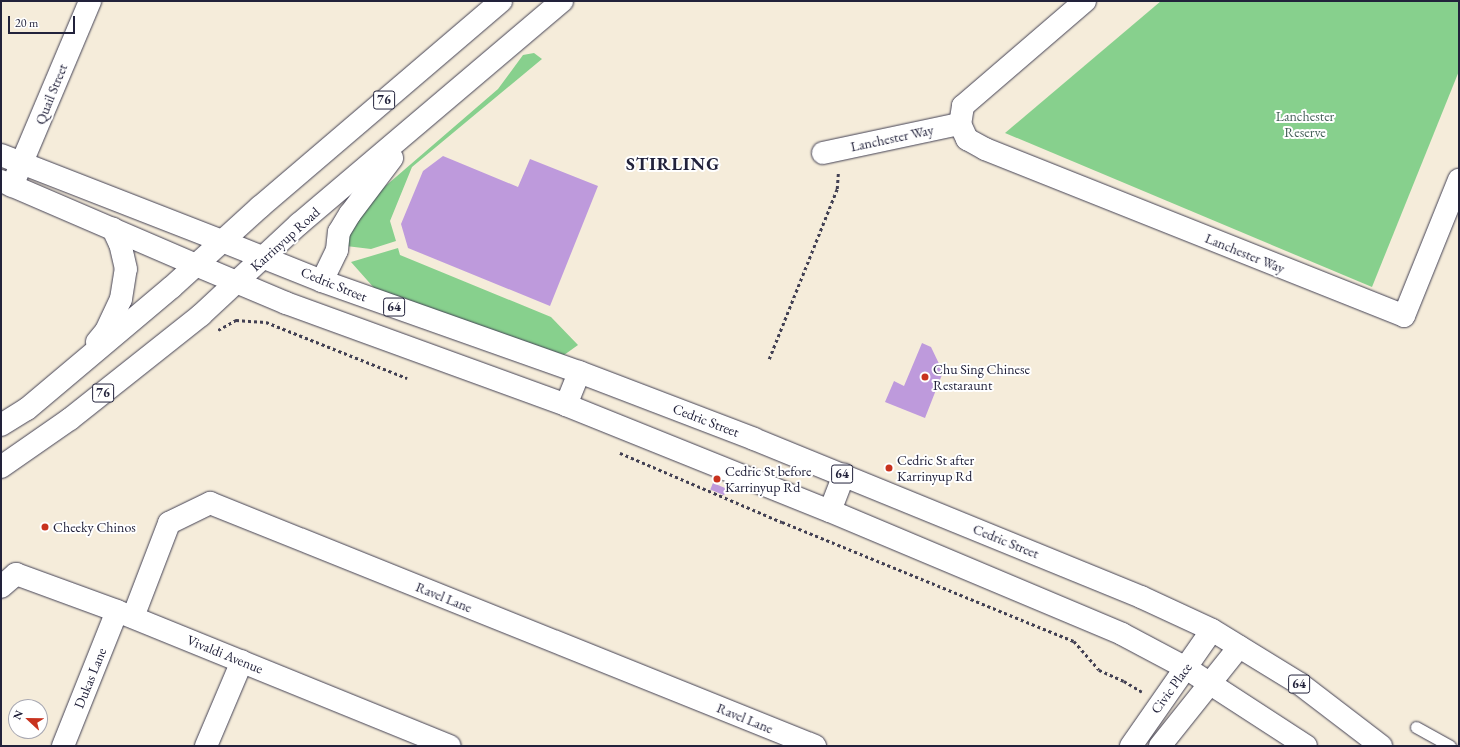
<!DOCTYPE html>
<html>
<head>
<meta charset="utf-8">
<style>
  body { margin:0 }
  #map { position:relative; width:1460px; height:747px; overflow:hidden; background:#f5ecda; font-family:"EB Garamond",serif }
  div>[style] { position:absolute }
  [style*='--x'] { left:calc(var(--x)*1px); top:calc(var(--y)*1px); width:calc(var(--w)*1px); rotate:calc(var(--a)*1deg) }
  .green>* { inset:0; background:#87d08d }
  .building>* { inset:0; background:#be9adc; transform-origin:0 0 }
  .path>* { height:2.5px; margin-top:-1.25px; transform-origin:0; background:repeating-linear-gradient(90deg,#424053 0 3px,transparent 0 6px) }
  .roads { filter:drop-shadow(0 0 1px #424053) drop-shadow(0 0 1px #424053) }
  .lane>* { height:11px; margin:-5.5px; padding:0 5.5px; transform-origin:5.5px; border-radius:5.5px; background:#fff }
  .street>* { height:22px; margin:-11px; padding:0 11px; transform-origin:11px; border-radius:11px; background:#fff }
  .secondary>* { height:22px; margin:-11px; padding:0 11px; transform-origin:11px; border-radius:11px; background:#fff }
  .primary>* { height:22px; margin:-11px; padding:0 11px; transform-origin:11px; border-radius:11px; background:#fff }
  .highway>* { height:22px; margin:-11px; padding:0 11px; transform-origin:11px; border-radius:11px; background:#fff }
  .dots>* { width:11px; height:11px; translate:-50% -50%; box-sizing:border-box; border:2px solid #fff; border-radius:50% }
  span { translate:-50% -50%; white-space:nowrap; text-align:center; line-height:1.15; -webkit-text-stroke:4px #fff; paint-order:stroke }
  .shield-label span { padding:1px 3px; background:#fff; border:1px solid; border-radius:3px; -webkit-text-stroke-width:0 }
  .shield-label { font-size:13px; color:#22223b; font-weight:700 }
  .street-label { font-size:14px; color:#22223b }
  .park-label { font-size:14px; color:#455f58 }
  .poi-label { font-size:14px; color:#22223b }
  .left { translate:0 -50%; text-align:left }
  .district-label { font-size:18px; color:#22223b; font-weight:700; letter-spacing:1px }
  .frame { position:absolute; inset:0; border:2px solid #22223b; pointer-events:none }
  .north { position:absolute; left:8px; top:699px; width:40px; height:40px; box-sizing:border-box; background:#fff; border:1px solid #a7a7b1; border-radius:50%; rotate:292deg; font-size:11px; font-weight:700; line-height:16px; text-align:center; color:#22223b }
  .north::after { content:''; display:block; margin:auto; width:14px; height:18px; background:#c8321e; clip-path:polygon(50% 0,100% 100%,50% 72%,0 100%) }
  .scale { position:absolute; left:8px; top:16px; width:67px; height:18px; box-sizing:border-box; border:2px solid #22223b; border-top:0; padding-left:5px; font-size:12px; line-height:14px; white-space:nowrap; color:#22223b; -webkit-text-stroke:3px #fff; paint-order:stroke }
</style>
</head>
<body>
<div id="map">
  <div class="green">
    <i style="clip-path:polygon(1161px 1px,1459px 1px,1459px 71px,1372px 287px,1005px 133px)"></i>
    <i style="clip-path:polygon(534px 53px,542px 59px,412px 167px,390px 221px,396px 241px,371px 249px,346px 246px,349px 230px,382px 189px,498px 89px,523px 55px)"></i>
    <i style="clip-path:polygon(398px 248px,400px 255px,551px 317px,578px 345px,564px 355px,375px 289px,351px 262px)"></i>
  </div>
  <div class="building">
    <i style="clip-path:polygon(443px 156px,518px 187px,530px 159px,598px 186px,550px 306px,408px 248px,401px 224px,423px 171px)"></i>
    <i style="clip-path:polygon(922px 343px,931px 347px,943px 372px,925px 418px,885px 402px,894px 381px,904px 386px)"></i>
    <i style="left:713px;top:483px;width:15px;height:7px;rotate:23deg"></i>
  </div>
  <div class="path">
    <i style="--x:218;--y:330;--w:21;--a:-29"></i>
    <i style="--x:236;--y:320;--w:30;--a:4"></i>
    <i style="--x:266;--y:322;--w:152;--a:21.7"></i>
    <i style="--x:769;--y:359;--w:183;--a:-68.2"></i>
    <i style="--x:837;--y:189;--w:16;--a:-86"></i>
    <i style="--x:620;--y:453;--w:176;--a:23.1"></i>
    <i style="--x:782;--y:522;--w:315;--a:22.2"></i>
    <i style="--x:1074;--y:641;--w:38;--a:49"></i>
    <i style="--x:1099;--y:670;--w:27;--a:24"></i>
    <i style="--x:1124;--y:681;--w:21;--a:31"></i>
  </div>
  <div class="roads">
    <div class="lane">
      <i style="--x:1416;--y:727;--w:39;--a:29"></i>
    </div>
    <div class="street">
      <i style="--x:1085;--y:1;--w:161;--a:139.3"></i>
      <i style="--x:963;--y:106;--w:18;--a:99"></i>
      <i style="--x:960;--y:124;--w:17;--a:65"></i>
      <i style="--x:967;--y:139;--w:21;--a:29"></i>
      <i style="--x:985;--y:149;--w:451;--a:21.7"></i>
      <i style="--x:1404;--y:316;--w:147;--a:-68"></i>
      <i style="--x:823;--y:153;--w:140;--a:-12"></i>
      <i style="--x:12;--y:186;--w:201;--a:-67.1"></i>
      <i style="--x:1;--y:587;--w:20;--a:-41"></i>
      <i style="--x:16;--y:574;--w:108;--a:20.1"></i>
      <i style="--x:117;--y:611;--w:359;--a:22.1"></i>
      <i style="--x:133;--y:617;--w:101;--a:-69"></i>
      <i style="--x:169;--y:523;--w:46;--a:-26"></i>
      <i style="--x:210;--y:503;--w:652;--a:21.88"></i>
      <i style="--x:63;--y:746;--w:145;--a:-68.2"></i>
      <i style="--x:206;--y:746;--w:92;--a:-67"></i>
      <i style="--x:1131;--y:746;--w:141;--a:-55.1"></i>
      <i style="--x:1160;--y:746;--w:127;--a:-51.4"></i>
    </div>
    <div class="secondary">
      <i style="--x:1;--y:155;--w:237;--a:21.3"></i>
      <i style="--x:1;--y:181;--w:212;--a:23.3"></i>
    </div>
    <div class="primary">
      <i style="--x:222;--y:241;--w:108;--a:21.8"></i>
      <i style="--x:322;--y:281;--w:273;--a:19.5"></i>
      <i style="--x:579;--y:372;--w:187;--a:20.9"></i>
      <i style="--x:754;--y:439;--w:418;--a:22.2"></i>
      <i style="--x:1141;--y:597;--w:78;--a:24.9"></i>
      <i style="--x:1212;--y:630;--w:103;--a:31.5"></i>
      <i style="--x:1300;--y:684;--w:102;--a:37.4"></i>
      <i style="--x:196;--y:265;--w:98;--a:22.9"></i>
      <i style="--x:286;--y:303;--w:298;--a:20"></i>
      <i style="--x:566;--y:405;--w:284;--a:21.9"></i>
      <i style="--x:830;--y:511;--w:317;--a:22.8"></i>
      <i style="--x:1122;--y:634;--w:72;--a:28"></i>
      <i style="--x:1186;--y:668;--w:143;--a:33"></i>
      <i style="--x:566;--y:405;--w:35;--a:-68"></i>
      <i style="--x:830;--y:511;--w:39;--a:-69"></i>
    </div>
    <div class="highway">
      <i style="--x:322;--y:281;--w:34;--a:-64"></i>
      <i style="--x:337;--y:250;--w:18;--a:-84"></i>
      <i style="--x:339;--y:232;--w:21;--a:-59"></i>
      <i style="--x:350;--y:214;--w:70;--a:-53.1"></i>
      <i style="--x:97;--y:342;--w:14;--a:-51"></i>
      <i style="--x:106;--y:331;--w:35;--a:-65"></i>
      <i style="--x:121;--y:299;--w:30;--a:-81"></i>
      <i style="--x:126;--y:269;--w:26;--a:-103"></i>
      <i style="--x:120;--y:244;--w:17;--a:-115"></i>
      <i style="--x:1;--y:425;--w:31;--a:-32"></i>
      <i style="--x:27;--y:409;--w:189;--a:-40.1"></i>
      <i style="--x:172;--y:287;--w:119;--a:-42.3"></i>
      <i style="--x:260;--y:207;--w:317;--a:-40.5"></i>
      <i style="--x:1;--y:467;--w:84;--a:-34.8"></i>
      <i style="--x:70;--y:419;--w:167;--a:-38.4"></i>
      <i style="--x:201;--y:315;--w:134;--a:-42.9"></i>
      <i style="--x:299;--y:224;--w:345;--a:-40.3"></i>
    </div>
  </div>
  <div class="dots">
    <i style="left:925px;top:377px;background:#c8321e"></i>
    <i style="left:889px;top:468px;background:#c8321e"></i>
    <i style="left:717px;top:479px;background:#c8321e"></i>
    <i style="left:45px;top:527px;background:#c8321e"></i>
  </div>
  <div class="shield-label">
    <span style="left:384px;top:100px">76</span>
    <span style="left:394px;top:307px">64</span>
    <span style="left:103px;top:393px">76</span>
    <span style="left:842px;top:474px">64</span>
    <span style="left:1299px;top:684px">64</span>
  </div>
  <div class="street-label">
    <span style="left:51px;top:94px;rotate:-68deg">Quail Street</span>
    <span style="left:892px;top:138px;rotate:-12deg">Lanchester Way</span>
    <span style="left:285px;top:239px;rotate:-42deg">Karrinyup Road</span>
    <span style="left:1245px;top:253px;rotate:22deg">Lanchester Way</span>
    <span style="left:334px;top:284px;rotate:22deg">Cedric Street</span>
    <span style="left:706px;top:420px;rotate:21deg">Cedric Street</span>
    <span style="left:1006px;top:541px;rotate:22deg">Cedric Street</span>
    <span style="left:444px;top:597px;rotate:22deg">Ravel Lane</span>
    <span style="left:225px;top:654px;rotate:22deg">Vivaldi Avenue</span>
    <span style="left:90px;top:678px;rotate:-68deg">Dukas Lane</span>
    <span style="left:1171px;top:688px;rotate:-54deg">Civic Place</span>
    <span style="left:745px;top:718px;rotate:22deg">Ravel Lane</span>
  </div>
  <div class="park-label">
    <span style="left:1305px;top:124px">Lanchester<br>Reserve</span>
  </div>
  <div class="poi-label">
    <span class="left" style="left:933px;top:377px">Chu Sing Chinese<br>Restaraunt</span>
    <span class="left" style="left:897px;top:468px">Cedric St after<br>Karrinyup Rd</span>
    <span class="left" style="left:725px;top:479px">Cedric St before<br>Karrinyup Rd</span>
    <span class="left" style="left:53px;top:527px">Cheeky Chinos</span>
  </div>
  <div class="district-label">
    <span style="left:673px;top:164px">STIRLING</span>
  </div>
  <div class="frame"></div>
  <div class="north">N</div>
  <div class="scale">20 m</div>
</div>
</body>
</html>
